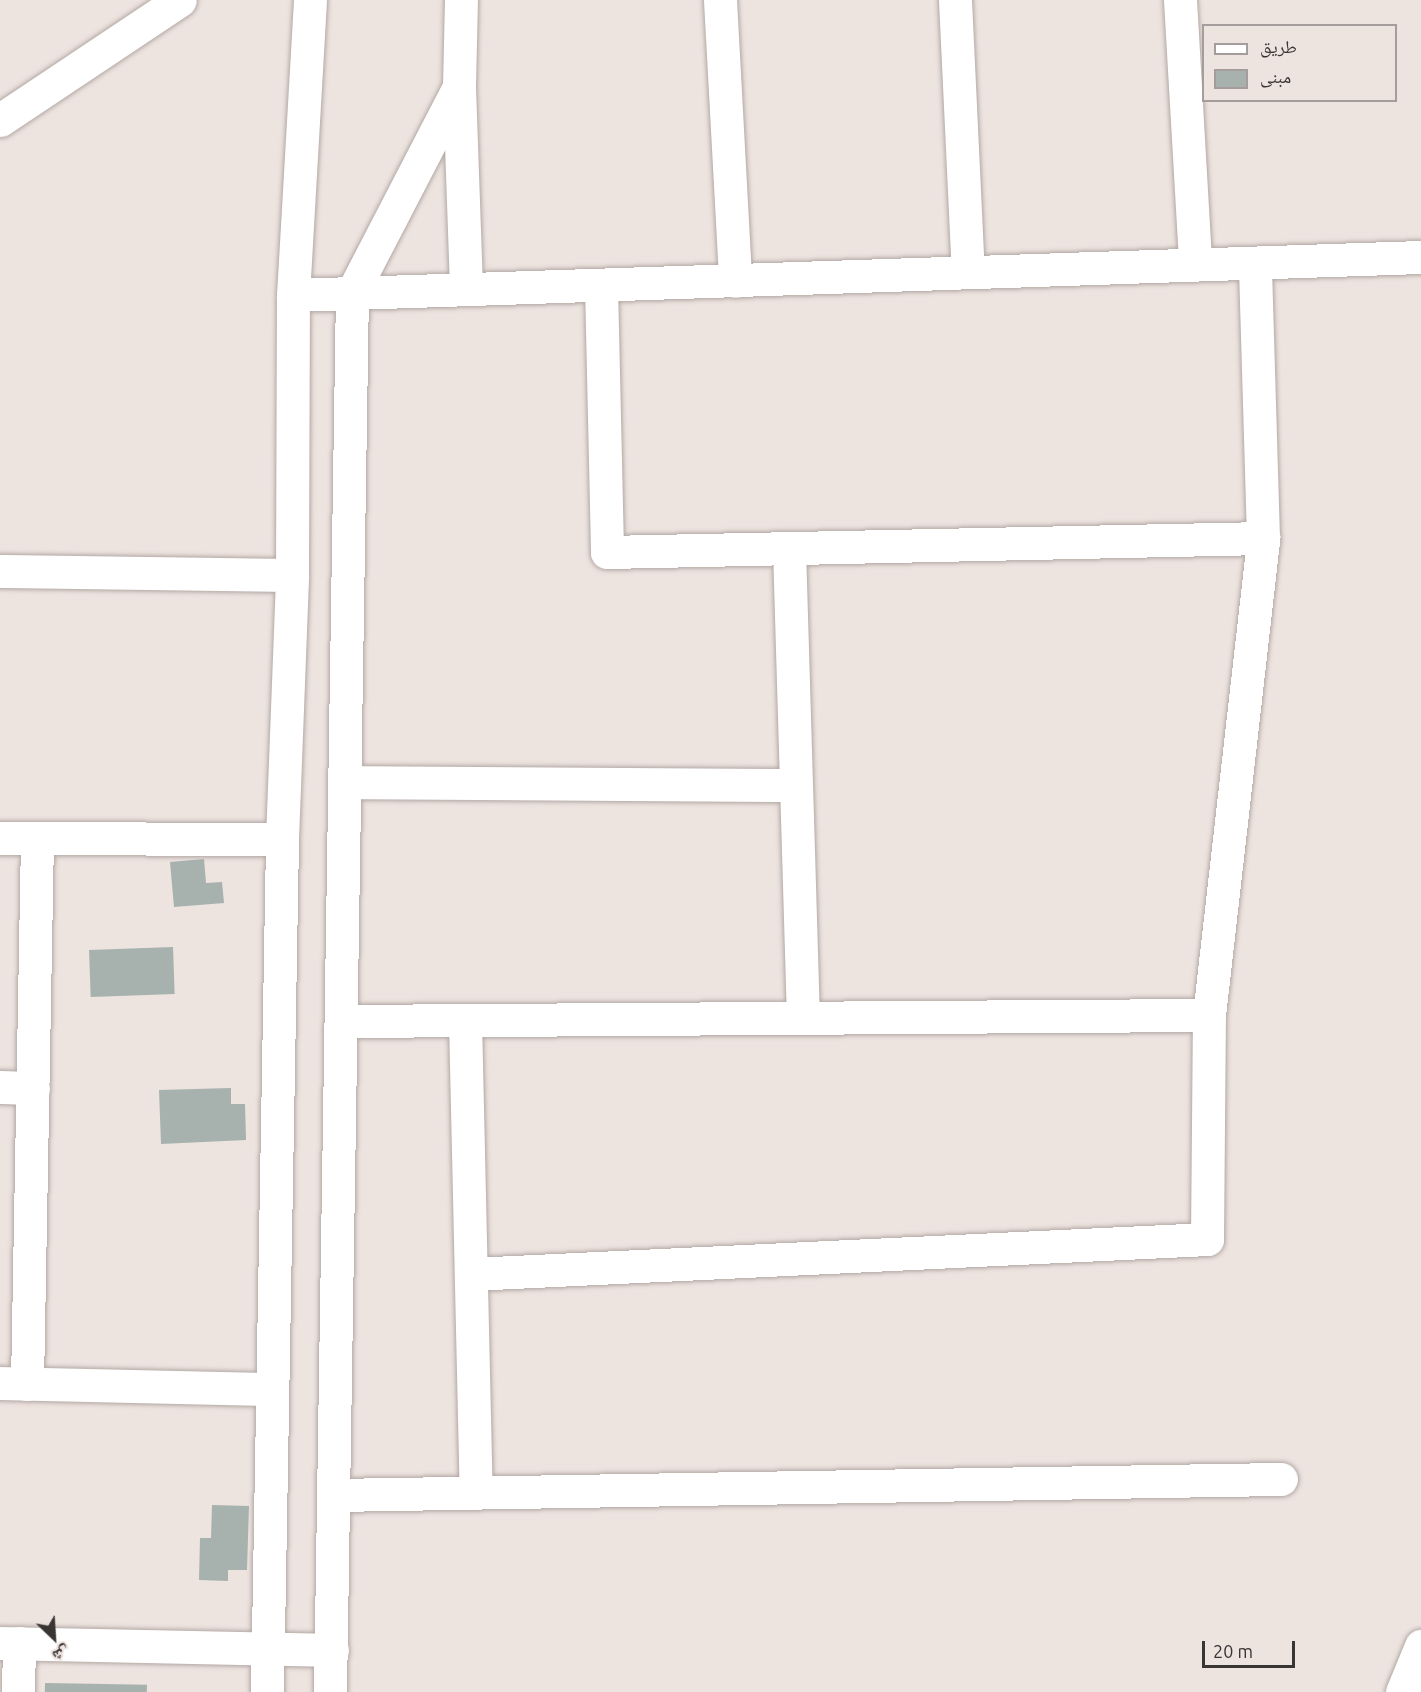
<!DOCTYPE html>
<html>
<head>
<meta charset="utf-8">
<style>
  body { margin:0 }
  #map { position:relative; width:1421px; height:1692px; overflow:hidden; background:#ede3df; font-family:Ubuntu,"Noto Naskh Arabic",sans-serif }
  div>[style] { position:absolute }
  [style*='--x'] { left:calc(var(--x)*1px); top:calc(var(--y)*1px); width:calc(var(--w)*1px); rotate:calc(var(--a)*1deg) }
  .building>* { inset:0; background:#a7b2af; transform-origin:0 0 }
  .roads { filter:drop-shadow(0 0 2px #b2a8a4) drop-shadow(0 0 2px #b2a8a4) }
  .minor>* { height:33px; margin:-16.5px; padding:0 16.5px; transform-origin:16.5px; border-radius:16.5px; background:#fff }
  .tertiary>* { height:33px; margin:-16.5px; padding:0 16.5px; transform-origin:16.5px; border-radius:16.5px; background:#fff }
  span { translate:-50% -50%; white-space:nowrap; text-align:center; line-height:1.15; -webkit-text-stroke:5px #ede3df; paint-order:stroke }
  .legend { position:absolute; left:1202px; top:24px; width:195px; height:78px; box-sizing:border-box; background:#ede3df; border:2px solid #a59d9b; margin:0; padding:8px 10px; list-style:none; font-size:18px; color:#393534 }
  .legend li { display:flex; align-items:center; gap:12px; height:30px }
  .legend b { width:30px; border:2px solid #a59d9b }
  .north { position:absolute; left:24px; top:1608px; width:60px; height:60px; -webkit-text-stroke:4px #ede3df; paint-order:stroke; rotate:155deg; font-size:16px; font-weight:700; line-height:24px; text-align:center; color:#393534 }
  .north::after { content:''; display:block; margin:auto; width:21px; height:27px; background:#393534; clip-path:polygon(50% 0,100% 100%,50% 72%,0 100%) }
  .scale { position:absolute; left:1202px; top:1641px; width:93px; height:27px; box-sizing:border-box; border:3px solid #393534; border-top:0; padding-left:8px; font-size:18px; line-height:21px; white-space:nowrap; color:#393534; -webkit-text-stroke:4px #ede3df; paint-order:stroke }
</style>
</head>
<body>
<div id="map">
  <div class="building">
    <i style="clip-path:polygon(204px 859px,206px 883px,222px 882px,224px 903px,174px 907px,170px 862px)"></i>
    <i style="left:173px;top:947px;width:47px;height:84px;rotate:88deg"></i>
    <i style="clip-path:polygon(231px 1088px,231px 1104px,245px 1104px,246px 1140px,161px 1144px,159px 1090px)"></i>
    <i style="clip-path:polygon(212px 1505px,249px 1506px,247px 1570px,228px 1570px,228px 1581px,199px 1580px,200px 1538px,211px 1538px)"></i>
    <i style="left:45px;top:1683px;width:102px;height:9px;rotate:1deg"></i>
  </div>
  <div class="roads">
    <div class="minor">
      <i style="--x:720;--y:0;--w:281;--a:86.9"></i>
      <i style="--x:955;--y:0;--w:272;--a:87.3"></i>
      <i style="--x:1180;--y:0;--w:264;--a:86.7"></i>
      <i style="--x:459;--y:87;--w:202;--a:88"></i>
      <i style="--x:601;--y:285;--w:267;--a:88.7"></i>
      <i style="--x:607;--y:552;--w:656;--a:-1.22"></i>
      <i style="--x:293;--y:295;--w:1129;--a:-1.93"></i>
      <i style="--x:789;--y:548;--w:470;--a:88.3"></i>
      <i style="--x:0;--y:571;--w:292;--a:0.8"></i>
      <i style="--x:345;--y:782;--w:449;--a:0.4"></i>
      <i style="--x:0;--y:838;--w:282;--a:0.2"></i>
      <i style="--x:465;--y:1020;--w:473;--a:88.7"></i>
      <i style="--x:342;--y:1021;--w:867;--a:-0.4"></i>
      <i style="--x:0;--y:1087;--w:33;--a:2"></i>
      <i style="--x:471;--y:1274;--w:737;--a:-2.72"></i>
      <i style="--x:1207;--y:1239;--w:224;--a:-89.5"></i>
      <i style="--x:1209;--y:1015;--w:480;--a:-83.5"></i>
      <i style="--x:1263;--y:538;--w:275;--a:-91.7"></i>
      <i style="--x:0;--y:1383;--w:272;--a:1.3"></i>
      <i style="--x:27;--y:1384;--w:546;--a:-88.95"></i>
      <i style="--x:334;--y:1495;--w:947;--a:-0.97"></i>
      <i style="--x:0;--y:1643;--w:332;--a:1.2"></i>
      <i style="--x:18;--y:1692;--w:49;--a:-88.8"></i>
      <i style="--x:1402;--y:1692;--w:50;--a:-67.6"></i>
    </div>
    <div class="tertiary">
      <i style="--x:0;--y:120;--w:216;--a:-33.7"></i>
      <i style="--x:267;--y:1692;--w:853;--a:-88.99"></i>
      <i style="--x:282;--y:839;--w:264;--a:-87.8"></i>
      <i style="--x:292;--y:575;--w:280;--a:-89.8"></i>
      <i style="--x:293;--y:295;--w:295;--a:-86.7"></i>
      <i style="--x:330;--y:1692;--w:1399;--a:-89.1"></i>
      <i style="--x:352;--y:293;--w:232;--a:-62.6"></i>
      <i style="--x:459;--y:87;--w:87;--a:-88.7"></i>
    </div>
  </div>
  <ul class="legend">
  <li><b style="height:8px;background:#fff"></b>طريق</li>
  <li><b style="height:16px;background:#a7b2af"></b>مبنى</li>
  </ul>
  <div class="north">ش</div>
  <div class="scale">20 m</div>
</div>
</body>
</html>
